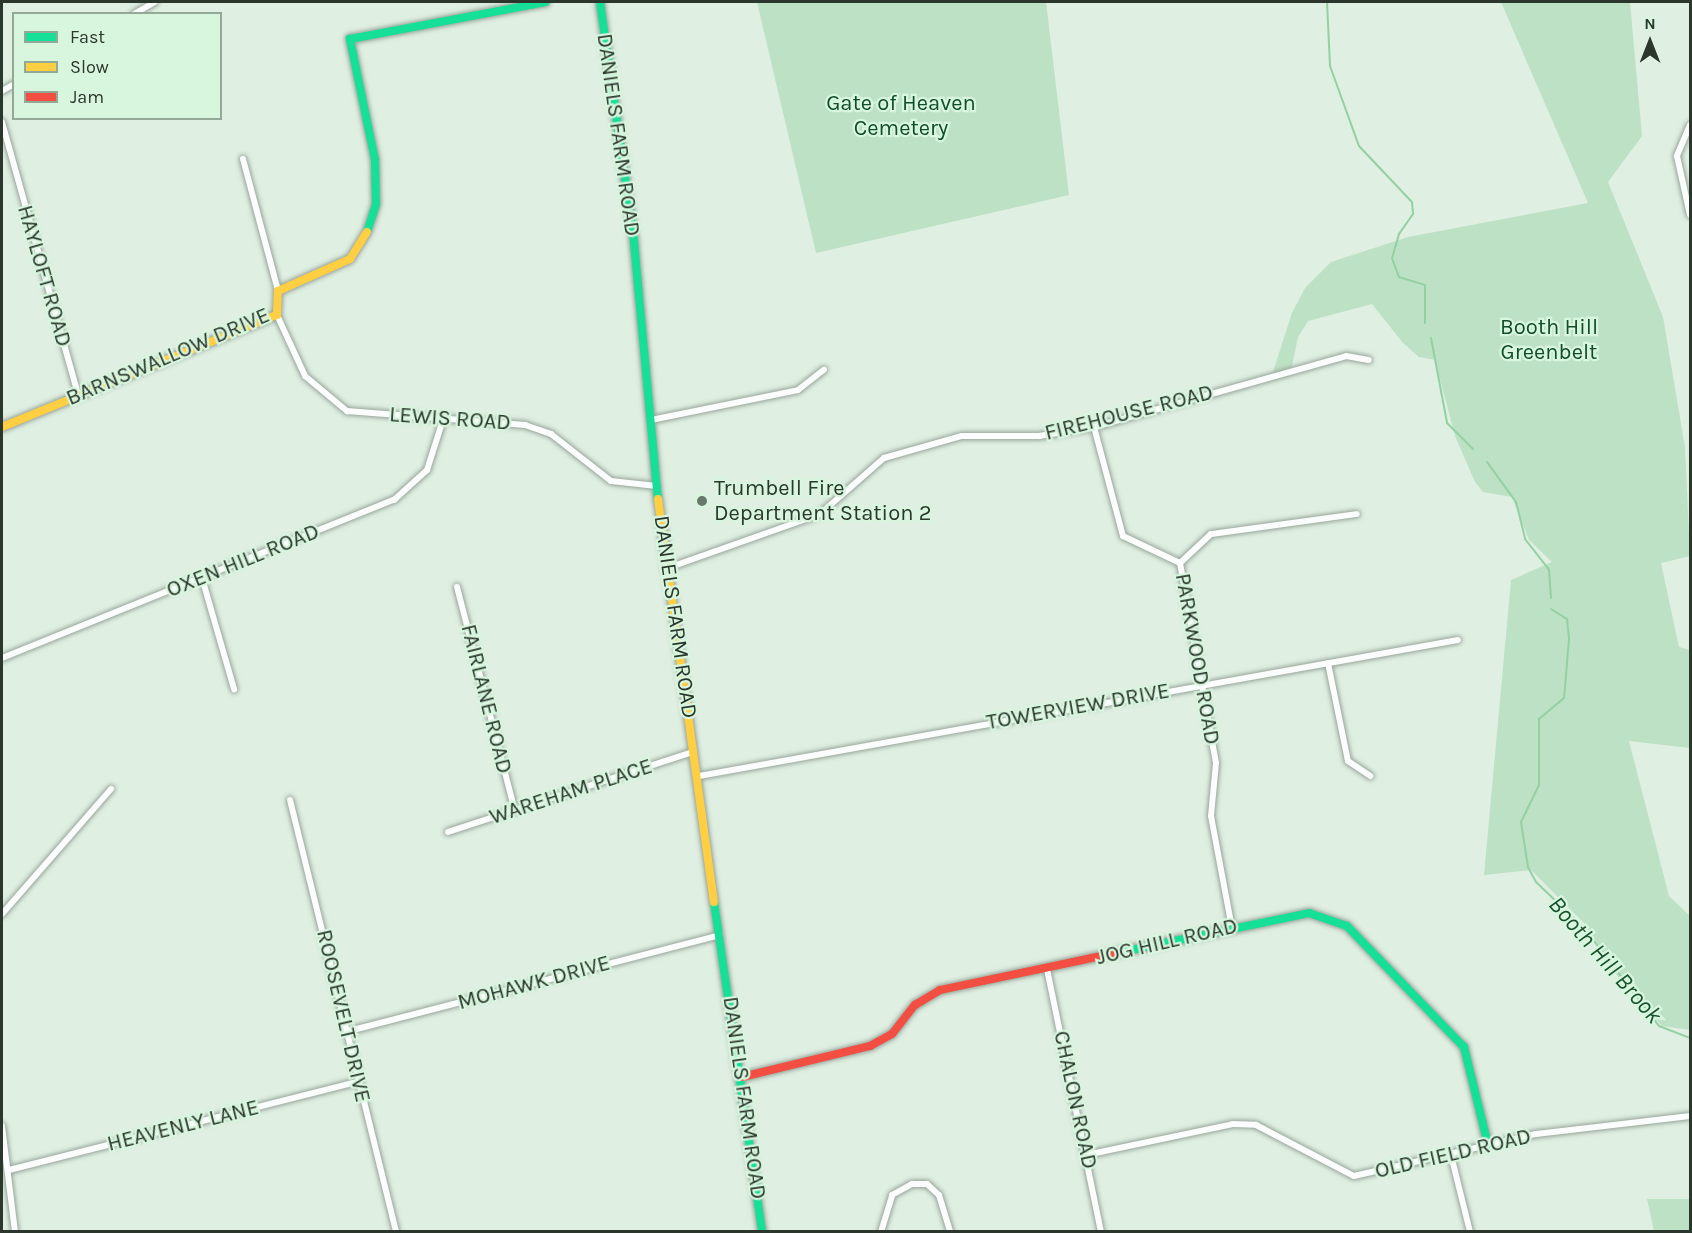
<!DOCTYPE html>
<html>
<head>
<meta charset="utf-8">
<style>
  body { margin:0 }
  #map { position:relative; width:1692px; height:1233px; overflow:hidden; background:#dfefe2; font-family:Karla,sans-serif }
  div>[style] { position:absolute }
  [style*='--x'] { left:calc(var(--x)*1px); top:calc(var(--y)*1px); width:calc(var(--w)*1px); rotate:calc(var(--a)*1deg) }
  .green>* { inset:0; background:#bde1c5 }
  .stream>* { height:2px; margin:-1px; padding:0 1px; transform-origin:1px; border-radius:1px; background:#93d0a2 }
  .roads { filter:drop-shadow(0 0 2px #99a59b) drop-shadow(0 0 2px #99a59b) }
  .street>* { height:6px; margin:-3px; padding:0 3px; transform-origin:3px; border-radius:3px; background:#fafdfb }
  .fast>* { height:8px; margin:-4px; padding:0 4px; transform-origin:4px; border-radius:4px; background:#16e098 }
  .slow>* { height:8px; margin:-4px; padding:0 4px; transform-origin:4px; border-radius:4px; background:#ffcf43 }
  .jam>* { height:8px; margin:-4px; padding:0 4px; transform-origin:4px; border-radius:4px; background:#f24e42 }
  .dots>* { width:16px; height:16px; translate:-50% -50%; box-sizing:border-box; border:3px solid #d8f6de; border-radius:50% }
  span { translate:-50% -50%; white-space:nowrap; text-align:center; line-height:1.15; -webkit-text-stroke:4.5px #d8f6de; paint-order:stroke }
  .park-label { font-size:22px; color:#114d26 }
  .street-label { font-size:22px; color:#2b362d }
  .poi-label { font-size:22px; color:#2b362d }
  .left { translate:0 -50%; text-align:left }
  .water-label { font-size:24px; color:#17522b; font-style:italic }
  .frame { position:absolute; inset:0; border:3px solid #2b362d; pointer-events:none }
  .legend { position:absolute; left:12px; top:12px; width:210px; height:108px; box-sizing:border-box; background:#d8f6de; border:2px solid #93a997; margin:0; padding:8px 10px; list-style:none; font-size:18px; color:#2b362d }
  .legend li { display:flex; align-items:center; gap:12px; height:30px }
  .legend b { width:30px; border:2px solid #93a997 }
  .north { position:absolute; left:1620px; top:12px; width:60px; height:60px; -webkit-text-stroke:4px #d8f6de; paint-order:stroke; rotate:0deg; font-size:16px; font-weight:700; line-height:24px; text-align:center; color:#2b362d }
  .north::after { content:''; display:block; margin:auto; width:21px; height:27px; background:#2b362d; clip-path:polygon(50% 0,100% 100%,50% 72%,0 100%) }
</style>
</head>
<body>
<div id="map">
  <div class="green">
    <i style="clip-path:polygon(757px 2px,1046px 2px,1069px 195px,816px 253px)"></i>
    <i style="clip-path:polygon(1501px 2px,1630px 2px,1642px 136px,1608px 182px,1663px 317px,1685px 447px,1690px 556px,1661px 563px,1679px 647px,1690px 650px,1690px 748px,1629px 741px,1669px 896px,1690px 916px,1690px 1030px,1662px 1026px,1620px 980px,1583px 922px,1531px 870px,1484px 875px,1511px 580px,1552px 562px,1529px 540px,1512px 497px,1483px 492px,1475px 482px,1455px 436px,1435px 360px,1419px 357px,1403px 343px,1372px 304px,1308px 321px,1298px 337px,1290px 376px,1270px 381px,1292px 313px,1305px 288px,1331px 262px,1408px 237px,1588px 203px)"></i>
    <i style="clip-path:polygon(1647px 1199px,1690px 1199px,1690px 1231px,1654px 1231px)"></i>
  </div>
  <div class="stream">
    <i style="--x:1327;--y:2;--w:64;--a:87.3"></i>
    <i style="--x:1330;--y:66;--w:85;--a:70.1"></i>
    <i style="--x:1359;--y:146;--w:77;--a:46.6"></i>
    <i style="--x:1412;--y:202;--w:12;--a:85"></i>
    <i style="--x:1413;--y:214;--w:24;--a:125"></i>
    <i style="--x:1399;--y:234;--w:25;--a:106"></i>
    <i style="--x:1392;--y:258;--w:20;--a:70"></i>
    <i style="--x:1399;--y:277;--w:27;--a:17"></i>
    <i style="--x:1425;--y:285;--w:38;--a:90"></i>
    <i style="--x:1431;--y:338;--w:86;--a:79.3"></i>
    <i style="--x:1447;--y:423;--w:37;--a:45"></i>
    <i style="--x:1487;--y:462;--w:49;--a:54.1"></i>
    <i style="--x:1516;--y:502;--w:38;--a:76"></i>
    <i style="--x:1525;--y:539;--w:39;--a:52"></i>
    <i style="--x:1549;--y:570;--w:28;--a:86"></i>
    <i style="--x:1551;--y:609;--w:19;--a:32"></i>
    <i style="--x:1567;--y:619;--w:20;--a:84"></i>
    <i style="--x:1569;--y:639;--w:59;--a:94.8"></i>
    <i style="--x:1564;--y:698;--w:33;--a:140"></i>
    <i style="--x:1539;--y:719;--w:66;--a:90"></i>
    <i style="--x:1539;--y:785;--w:41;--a:115.9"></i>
    <i style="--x:1521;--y:822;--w:46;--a:81.2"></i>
    <i style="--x:1528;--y:867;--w:17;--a:62"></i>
    <i style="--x:1536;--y:882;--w:66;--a:43.8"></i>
    <i style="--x:1584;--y:928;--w:123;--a:52.6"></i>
    <i style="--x:1659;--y:1026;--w:33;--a:21"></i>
  </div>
  <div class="roads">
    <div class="street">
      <i style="--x:134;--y:14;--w:24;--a:-30"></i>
      <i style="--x:2;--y:91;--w:14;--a:-30"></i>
      <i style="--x:2;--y:122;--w:283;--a:74.4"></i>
      <i style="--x:1690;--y:125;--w:34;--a:113"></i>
      <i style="--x:1677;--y:156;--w:60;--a:77.6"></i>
      <i style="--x:243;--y:159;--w:137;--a:75.1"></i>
      <i style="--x:277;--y:315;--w:67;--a:65.3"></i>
      <i style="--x:305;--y:376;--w:55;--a:39.8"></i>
      <i style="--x:347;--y:411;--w:179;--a:4.5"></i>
      <i style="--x:525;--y:425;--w:28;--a:19"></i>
      <i style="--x:551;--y:434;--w:76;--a:38.1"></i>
      <i style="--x:611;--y:481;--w:46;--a:6.2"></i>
      <i style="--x:651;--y:420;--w:150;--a:-11.5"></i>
      <i style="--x:798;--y:390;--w:33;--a:-38"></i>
      <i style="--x:1094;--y:427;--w:113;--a:75.1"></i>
      <i style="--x:1123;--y:536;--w:63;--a:25.3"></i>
      <i style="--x:1180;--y:563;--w:203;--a:79.8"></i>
      <i style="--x:1216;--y:763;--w:53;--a:95.4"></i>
      <i style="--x:1211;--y:816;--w:114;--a:79.4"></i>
      <i style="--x:1180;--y:563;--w:42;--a:-43.1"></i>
      <i style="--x:1211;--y:534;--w:147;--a:-7.8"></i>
      <i style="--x:665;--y:569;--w:164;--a:-19.5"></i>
      <i style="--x:820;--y:514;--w:85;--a:-41.2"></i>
      <i style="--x:884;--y:458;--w:81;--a:-15.8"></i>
      <i style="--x:962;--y:436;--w:77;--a:0"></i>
      <i style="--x:1039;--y:436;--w:56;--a:-9.3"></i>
      <i style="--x:1094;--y:427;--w:262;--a:-15.7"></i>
      <i style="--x:1346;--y:356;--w:23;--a:10"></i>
      <i style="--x:202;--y:578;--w:116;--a:73.9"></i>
      <i style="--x:457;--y:587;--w:231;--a:75.5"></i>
      <i style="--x:2;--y:658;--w:423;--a:-22"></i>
      <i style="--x:394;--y:500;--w:45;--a:-42.3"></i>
      <i style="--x:427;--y:470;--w:52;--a:-72.3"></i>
      <i style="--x:1328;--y:663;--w:100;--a:78.5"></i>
      <i style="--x:1348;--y:761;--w:27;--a:34"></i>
      <i style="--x:699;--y:776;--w:771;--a:-10.16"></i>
      <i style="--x:290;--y:800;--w:445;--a:76.2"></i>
      <i style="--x:448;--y:832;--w:258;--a:-18.1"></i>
      <i style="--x:2;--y:914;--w:166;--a:-48.9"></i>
      <i style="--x:1047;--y:969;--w:268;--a:78.4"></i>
      <i style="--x:349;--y:1031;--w:383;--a:-14.5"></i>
      <i style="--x:2;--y:1126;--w:107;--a:83"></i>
      <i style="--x:1086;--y:1155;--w:150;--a:-11.9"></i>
      <i style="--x:1233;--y:1124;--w:23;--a:2"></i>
      <i style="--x:1256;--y:1125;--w:110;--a:27.5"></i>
      <i style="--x:1354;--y:1176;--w:187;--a:-13"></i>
      <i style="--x:1536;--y:1134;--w:155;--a:-6.7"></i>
      <i style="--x:1451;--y:1155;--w:79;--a:76.1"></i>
      <i style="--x:9;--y:1170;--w:359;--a:-14.2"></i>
      <i style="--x:881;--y:1232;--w:39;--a:-73"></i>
      <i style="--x:892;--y:1195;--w:23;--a:-29"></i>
      <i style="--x:912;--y:1184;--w:15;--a:0"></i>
      <i style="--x:927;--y:1184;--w:16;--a:43"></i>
      <i style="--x:939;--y:1195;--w:39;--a:73"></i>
    </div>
    <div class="fast">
      <i style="--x:600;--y:2;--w:242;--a:81.9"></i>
      <i style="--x:634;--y:242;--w:258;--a:84.7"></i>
      <i style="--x:367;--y:232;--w:29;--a:-72"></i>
      <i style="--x:376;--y:204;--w:44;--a:-91.3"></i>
      <i style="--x:375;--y:160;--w:124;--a:-101.7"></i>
      <i style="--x:350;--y:39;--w:199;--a:-10.7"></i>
      <i style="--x:714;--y:902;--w:333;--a:81.7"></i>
      <i style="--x:1121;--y:952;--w:192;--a:-11.7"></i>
      <i style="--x:1309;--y:913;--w:40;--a:18.9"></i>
      <i style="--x:1347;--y:926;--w:168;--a:46"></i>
      <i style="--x:1464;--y:1047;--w:101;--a:76.2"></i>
    </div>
    <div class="slow">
      <i style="--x:2;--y:427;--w:297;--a:-22.2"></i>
      <i style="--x:277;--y:315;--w:24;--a:-88"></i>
      <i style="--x:278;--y:291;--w:79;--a:-24"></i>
      <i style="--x:350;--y:259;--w:32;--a:-58"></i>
      <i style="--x:658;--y:499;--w:407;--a:82.1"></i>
    </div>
    <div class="jam">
      <i style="--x:742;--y:1077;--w:132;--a:-13.6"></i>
      <i style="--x:870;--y:1046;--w:25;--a:-29"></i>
      <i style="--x:892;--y:1034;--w:37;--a:-52"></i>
      <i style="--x:915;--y:1005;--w:29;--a:-31"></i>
      <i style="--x:940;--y:990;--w:185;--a:-11.9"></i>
    </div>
  </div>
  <div class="dots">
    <i style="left:702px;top:501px;background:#6a776c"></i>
  </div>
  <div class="park-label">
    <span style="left:901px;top:116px">Gate of Heaven<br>Cemetery</span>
    <span style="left:1549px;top:340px">Booth Hill<br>Greenbelt</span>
  </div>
  <div class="street-label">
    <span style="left:618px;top:135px;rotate:82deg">DANIELS FARM ROAD</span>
    <span style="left:44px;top:276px;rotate:74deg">HAYLOFT ROAD</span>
    <span style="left:168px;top:357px;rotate:-23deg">BARNSWALLOW DRIVE</span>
    <span style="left:1129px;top:413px;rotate:-14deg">FIREHOUSE ROAD</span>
    <span style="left:450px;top:419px;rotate:4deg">LEWIS ROAD</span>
    <span style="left:243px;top:561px;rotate:-22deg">OXEN HILL ROAD</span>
    <span style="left:675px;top:617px;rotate:82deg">DANIELS FARM ROAD</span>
    <span style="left:1197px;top:659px;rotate:80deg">PARKWOOD ROAD</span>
    <span style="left:486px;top:699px;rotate:76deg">FAIRLANE ROAD</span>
    <span style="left:1078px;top:707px;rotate:-10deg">TOWERVIEW DRIVE</span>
    <span style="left:571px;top:792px;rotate:-18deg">WAREHAM PLACE</span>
    <span style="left:1167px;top:942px;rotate:-13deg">JOG HILL ROAD</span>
    <span style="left:534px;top:983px;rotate:-15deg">MOHAWK DRIVE</span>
    <span style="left:343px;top:1016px;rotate:77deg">ROOSEVELT DRIVE</span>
    <span style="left:744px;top:1098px;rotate:82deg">DANIELS FARM ROAD</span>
    <span style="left:1075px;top:1100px;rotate:78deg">CHALON ROAD</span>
    <span style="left:183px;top:1126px;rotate:-14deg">HEAVENLY LANE</span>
    <span style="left:1453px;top:1154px;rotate:-13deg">OLD FIELD ROAD</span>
  </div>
  <div class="poi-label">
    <span class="left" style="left:714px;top:501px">Trumbell Fire<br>Department Station 2</span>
  </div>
  <div class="water-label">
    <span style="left:1605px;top:960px;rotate:49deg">Booth Hill Brook</span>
  </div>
  <div class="frame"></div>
  <ul class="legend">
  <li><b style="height:8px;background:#16e098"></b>Fast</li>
  <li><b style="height:8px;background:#ffcf43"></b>Slow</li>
  <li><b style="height:8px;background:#f24e42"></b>Jam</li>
  </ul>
  <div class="north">N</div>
</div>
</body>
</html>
